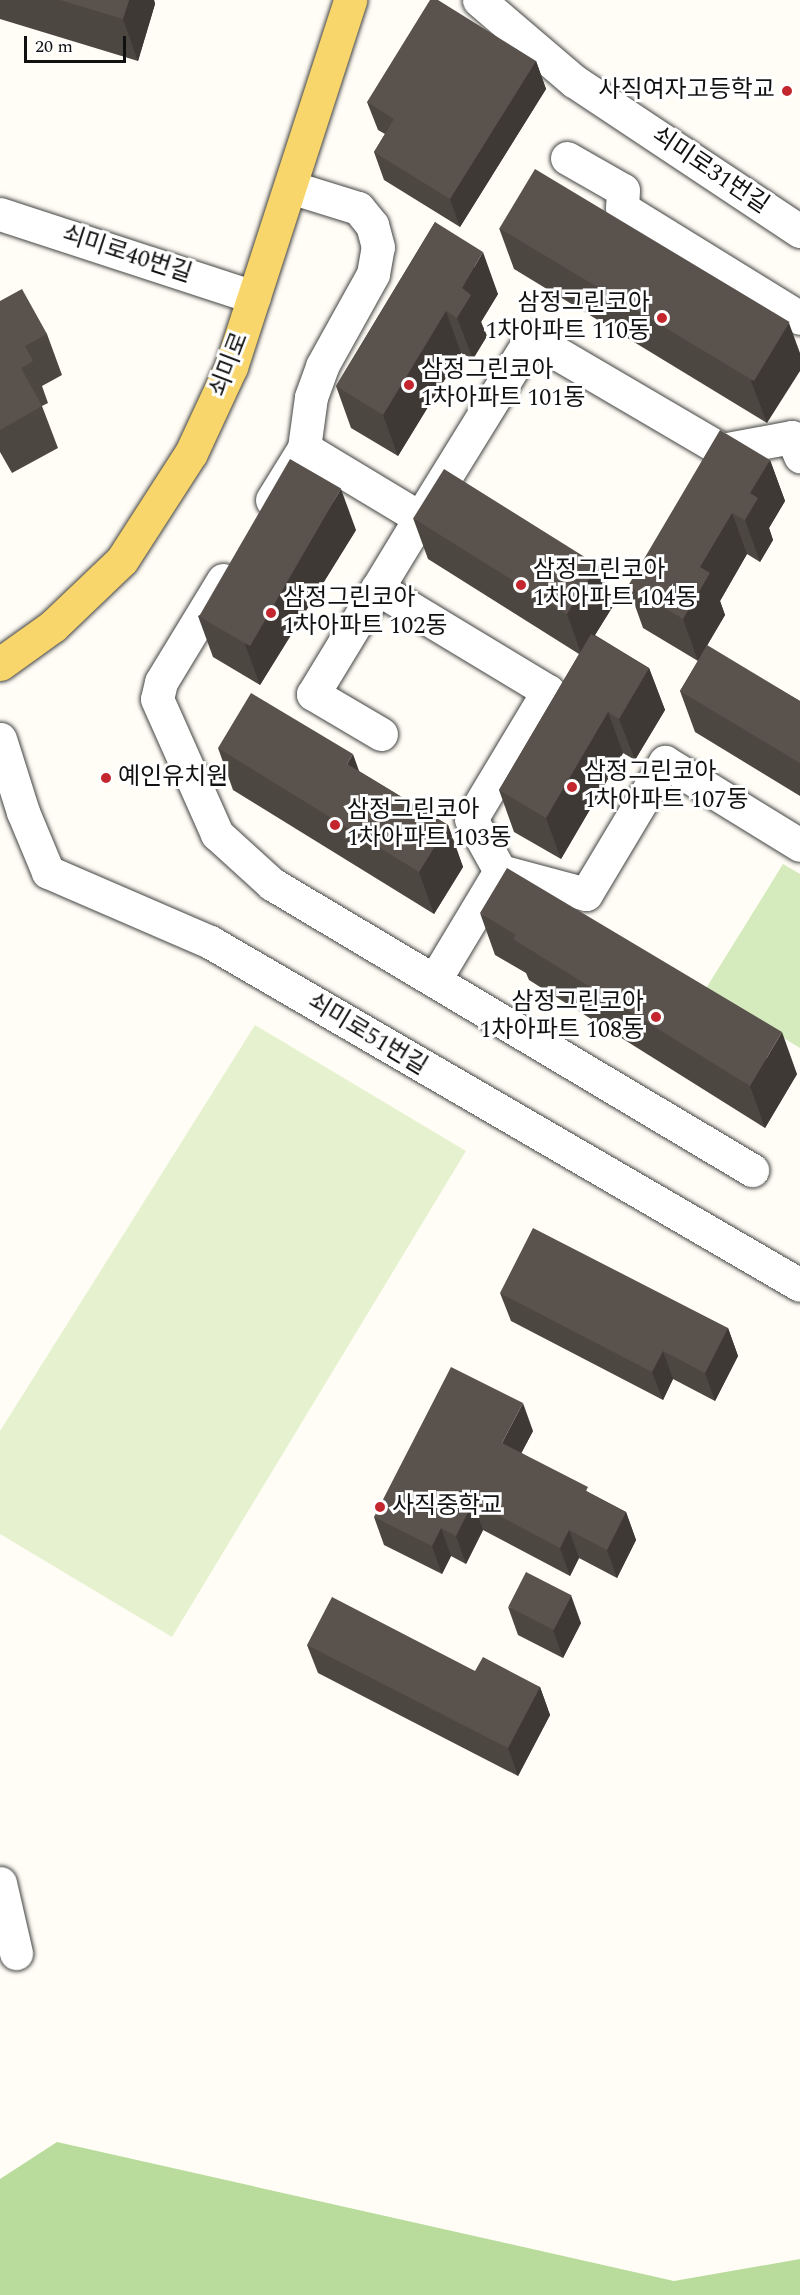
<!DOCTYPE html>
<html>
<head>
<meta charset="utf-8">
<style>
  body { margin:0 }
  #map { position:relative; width:800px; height:2295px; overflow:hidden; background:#fffdf5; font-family:Spectral,"Noto Sans KR",serif }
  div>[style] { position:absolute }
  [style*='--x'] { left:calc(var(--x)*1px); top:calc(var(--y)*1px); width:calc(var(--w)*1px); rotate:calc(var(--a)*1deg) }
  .green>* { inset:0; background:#d5ebbd }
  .forest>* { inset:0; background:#b9dc9c }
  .pitch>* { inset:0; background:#e6f2cf }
  .roads { filter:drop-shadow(0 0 2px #444) drop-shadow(0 0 2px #444) }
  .minor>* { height:33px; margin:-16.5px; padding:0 16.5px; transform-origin:16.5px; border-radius:16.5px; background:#fff }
  .major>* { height:33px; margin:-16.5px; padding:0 16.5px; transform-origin:16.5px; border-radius:16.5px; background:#f9d66b }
  .wall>* { inset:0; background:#4d4742 }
  .shaded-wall>* { inset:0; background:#3f3936 }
  .building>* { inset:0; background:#5a524d; transform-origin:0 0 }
  .dots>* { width:16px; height:16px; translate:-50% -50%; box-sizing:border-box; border:3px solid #fff; border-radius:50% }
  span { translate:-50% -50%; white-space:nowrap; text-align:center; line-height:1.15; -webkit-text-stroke:6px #fff; paint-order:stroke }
  .poi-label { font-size:24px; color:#111 }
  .right { translate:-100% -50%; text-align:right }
  .left { translate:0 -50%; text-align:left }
  .street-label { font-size:24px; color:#111 }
  .scale { position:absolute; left:24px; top:36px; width:102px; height:27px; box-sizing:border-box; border:3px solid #111; border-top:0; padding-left:8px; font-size:18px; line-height:21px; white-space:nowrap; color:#111; -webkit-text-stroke:4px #fff; paint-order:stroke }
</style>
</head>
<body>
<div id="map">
  <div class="green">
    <i style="clip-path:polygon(783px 864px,800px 874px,800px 1048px,705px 990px)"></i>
  </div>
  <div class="forest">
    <i style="clip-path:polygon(57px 2142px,674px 2281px,800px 2259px,800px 2295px,0 2295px,0 2179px)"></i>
  </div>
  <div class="pitch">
    <i style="clip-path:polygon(255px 1025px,466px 1151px,172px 1637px,0 1534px,0 1431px)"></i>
  </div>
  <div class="roads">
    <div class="minor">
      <i style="--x:479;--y:0;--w:125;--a:40.5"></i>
      <i style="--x:574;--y:81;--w:271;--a:33.6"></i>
      <i style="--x:567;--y:158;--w:64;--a:29.7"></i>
      <i style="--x:623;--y:190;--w:18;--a:93"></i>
      <i style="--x:622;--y:208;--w:209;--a:31.7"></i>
      <i style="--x:0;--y:214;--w:267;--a:18.1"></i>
      <i style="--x:304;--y:448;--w:135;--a:31.1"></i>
      <i style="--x:420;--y:518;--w:211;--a:-58.3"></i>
      <i style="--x:531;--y:338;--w:221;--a:30.4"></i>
      <i style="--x:722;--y:450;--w:71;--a:-10.5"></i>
      <i style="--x:792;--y:437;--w:21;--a:67"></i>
      <i style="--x:272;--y:500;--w:61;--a:-58.4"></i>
      <i style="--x:304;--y:448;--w:51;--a:-82.2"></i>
      <i style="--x:311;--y:397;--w:33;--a:-70"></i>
      <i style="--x:322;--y:366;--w:105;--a:-61"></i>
      <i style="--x:373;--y:274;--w:27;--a:-80"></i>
      <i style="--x:378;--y:247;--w:23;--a:-105"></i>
      <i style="--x:372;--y:225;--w:22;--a:-129"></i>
      <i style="--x:358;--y:208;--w:71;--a:-162.8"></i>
      <i style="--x:223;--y:580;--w:119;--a:121.3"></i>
      <i style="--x:161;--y:682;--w:17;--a:103"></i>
      <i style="--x:157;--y:699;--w:148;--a:66"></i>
      <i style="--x:217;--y:834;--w:74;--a:42.3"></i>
      <i style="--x:272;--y:884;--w:559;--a:30.79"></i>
      <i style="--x:377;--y:588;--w:200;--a:31.1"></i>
      <i style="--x:548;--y:691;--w:149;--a:121"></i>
      <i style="--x:471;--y:819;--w:60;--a:60.9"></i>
      <i style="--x:500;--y:871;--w:128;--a:121"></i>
      <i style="--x:381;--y:734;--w:79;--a:-149.5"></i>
      <i style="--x:313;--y:694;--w:206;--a:-58.7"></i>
      <i style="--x:0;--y:739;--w:77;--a:72.5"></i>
      <i style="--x:23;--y:812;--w:65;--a:67.4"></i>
      <i style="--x:48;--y:872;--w:176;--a:23.4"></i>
      <i style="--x:210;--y:942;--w:682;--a:30.17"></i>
      <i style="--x:500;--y:871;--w:89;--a:15"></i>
      <i style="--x:586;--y:894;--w:154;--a:-59.1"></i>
      <i style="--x:665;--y:762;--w:158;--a:31.6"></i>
      <i style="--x:0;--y:1883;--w:72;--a:77.1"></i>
    </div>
    <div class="major">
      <i style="--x:0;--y:664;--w:65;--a:-35.6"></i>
      <i style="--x:53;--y:626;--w:95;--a:-43.7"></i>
      <i style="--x:122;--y:560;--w:127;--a:-57.2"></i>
      <i style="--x:191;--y:453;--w:95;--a:-65.1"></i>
      <i style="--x:231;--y:367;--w:386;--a:-72"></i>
    </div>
  </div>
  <div class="wall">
    <i style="clip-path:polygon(0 0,154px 0,155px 4px,138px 61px,0 19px)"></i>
    <i style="clip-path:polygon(536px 61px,546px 89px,460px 227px,384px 180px,374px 152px,385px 134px,378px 130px,367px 102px)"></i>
    <i style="clip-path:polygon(435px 222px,498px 294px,481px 322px,487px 336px,473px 359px,461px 353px,398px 456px,351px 428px,336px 386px)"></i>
    <i style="clip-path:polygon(499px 228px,789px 323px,767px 423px,514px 269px)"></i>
    <i style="clip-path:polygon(0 301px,47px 334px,62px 375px,42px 386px,48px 403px,42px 406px,58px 448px,12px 473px,0 452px)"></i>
    <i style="clip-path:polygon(770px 460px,785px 501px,769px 528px,773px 540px,760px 562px,747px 554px,720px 601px,725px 615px,706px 647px,800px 701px,800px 796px,695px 732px,680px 691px,698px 661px,643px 628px,628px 586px)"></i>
    <i style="clip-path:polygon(413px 518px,598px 564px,613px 606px,595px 635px,649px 668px,665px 710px,635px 760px,623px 753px,561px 859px,514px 832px,499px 790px,579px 654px,428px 559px)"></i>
    <i style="clip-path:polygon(356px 530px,260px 685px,213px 657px,198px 616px)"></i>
    <i style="clip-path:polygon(218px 748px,359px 771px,448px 825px,463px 867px,434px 914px,233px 790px)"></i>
    <i style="clip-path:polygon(480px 913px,797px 1074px,765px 1128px,529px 980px,526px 973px,495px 955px)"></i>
    <i style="clip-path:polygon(500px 1293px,728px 1328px,738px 1356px,715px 1401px,673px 1379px,663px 1400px,511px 1321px)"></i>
    <i style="clip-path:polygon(533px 1431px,521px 1453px,590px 1493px,626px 1512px,636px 1540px,617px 1578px,579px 1558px,570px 1576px,483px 1530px,466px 1564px,451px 1556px,442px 1574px,384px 1545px,374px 1517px)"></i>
    <i style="clip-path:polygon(508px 1607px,581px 1623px,563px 1658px,518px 1635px)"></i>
    <i style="clip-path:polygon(307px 1645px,475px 1671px,540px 1687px,550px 1715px,518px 1776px,318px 1673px)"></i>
  </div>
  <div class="shaded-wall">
    <i style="clip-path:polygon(129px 0,154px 0,155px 4px,138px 61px,123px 19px)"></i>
    <i style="clip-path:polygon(536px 61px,546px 89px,460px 227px,450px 199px)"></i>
    <i style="clip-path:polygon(483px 252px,498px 294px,481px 322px,487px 336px,473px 359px,457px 318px,462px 288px)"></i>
    <i style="clip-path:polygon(446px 311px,461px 353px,398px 456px,383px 415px)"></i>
    <i style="clip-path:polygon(789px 323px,800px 353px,800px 371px,767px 423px,751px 381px)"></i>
    <i style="clip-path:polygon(770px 460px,785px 501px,769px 528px,773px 540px,760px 562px,745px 520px,750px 493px)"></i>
    <i style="clip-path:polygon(341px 489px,356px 530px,260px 685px,245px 644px)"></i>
    <i style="clip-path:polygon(732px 513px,747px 554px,720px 601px,725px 615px,698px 661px,683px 619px,700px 567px)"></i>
    <i style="clip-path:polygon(598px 564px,613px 606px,582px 656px,567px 614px)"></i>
    <i style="clip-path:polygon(649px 668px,665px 710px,635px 760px,619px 719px)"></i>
    <i style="clip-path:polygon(608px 712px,623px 753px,561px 859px,546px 818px)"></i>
    <i style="clip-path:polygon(353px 754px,368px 796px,347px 764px)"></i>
    <i style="clip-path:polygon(448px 825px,463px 867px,434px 914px,419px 872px)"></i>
    <i style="clip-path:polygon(782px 1032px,797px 1074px,765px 1128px,750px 1086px)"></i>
    <i style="clip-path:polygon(728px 1328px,738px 1356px,715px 1401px,705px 1373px)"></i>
    <i style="clip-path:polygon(663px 1351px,673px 1379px,663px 1400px,652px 1372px)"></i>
    <i style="clip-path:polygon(523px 1403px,533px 1431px,512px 1471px,502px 1443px)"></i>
    <i style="clip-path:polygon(473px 1502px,483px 1530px,466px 1564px,456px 1536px)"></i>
    <i style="clip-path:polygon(626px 1512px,636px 1540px,617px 1578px,607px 1550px)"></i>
    <i style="clip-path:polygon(441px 1528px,451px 1556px,442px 1574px,432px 1546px)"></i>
    <i style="clip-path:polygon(569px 1530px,579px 1558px,570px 1576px,560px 1548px)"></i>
    <i style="clip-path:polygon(571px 1595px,581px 1623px,563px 1658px,553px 1630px)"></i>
    <i style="clip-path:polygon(540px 1687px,550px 1715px,518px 1776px,508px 1748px)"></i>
  </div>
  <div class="building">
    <i style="clip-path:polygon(60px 0,129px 0,123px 19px)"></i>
    <i style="clip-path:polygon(430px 0,438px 0,536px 61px,450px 199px,374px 152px,394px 119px,367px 102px)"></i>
    <i style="left:535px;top:169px;width:297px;height:69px;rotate:31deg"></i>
    <i style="clip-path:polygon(435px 222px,483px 252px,462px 288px,471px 295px,457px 318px,446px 311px,383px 415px,336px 386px)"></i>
    <i style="clip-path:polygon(22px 289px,47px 334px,25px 346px,33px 361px,21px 368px,42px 406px,0 430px,0 301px)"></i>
    <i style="clip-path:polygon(720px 430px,770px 460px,750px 493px,758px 498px,745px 520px,732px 513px,700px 567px,710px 573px,683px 619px,628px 586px)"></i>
    <i style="left:290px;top:459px;width:59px;height:182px;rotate:30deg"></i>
    <i style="left:444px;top:469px;width:181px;height:58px;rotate:32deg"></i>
    <i style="clip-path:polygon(591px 634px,649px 668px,619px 719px,608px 712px,546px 818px,499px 790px)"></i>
    <i style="clip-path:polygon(707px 645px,800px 701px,800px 763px,680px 691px)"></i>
    <i style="clip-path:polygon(251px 693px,353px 754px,347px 764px,448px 825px,419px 872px,218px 748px)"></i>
    <i style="clip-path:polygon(507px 868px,782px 1032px,750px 1086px,513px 939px,516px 935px,480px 913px)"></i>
    <i style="clip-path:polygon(533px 1228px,728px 1328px,705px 1373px,663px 1351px,652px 1372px,500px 1293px)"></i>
    <i style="clip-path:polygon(451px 1367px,523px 1403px,502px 1443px,588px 1487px,586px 1491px,626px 1512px,607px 1550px,569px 1530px,560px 1548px,473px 1502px,456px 1536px,441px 1528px,432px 1546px,374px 1517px)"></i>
    <i style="left:526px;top:1572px;width:51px;height:39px;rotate:27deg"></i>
    <i style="clip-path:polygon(332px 1597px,475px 1671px,483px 1657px,540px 1687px,508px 1748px,307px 1645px)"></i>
  </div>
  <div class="dots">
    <i style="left:787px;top:91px;background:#c4262e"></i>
    <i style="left:662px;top:318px;background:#c4262e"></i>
    <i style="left:409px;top:385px;background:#c4262e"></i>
    <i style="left:521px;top:585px;background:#c4262e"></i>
    <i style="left:271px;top:613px;background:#c4262e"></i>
    <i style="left:106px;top:778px;background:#c4262e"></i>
    <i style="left:572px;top:787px;background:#c4262e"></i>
    <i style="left:335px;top:825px;background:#c4262e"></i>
    <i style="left:656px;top:1017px;background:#c4262e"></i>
    <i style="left:380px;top:1507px;background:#c4262e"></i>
  </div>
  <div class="poi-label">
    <span class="right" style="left:775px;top:91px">사직여자고등학교</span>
    <span class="right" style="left:650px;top:318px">삼정그린코아<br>1차아파트 110동</span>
    <span class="left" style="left:421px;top:385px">삼정그린코아<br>1차아파트 101동</span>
    <span class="left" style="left:533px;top:585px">삼정그린코아<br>1차아파트 104동</span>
    <span class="left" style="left:283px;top:613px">삼정그린코아<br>1차아파트 102동</span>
    <span class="left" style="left:584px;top:787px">삼정그린코아<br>1차아파트 107동</span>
    <span class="left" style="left:118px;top:778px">예인유치원</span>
    <span class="left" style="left:347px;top:825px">삼정그린코아<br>1차아파트 103동</span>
    <span class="right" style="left:644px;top:1017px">삼정그린코아<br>1차아파트 108동</span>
    <span class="left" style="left:392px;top:1507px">사직중학교</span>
  </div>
  <div class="street-label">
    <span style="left:710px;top:171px;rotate:34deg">쇠미로31번길</span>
    <span style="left:127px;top:255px;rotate:18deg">쇠미로40번길</span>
    <span style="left:230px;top:365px;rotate:-69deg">쇠미로</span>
    <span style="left:367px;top:1035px;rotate:31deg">쇠미로51번길</span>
  </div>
  <div class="scale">20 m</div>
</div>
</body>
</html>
